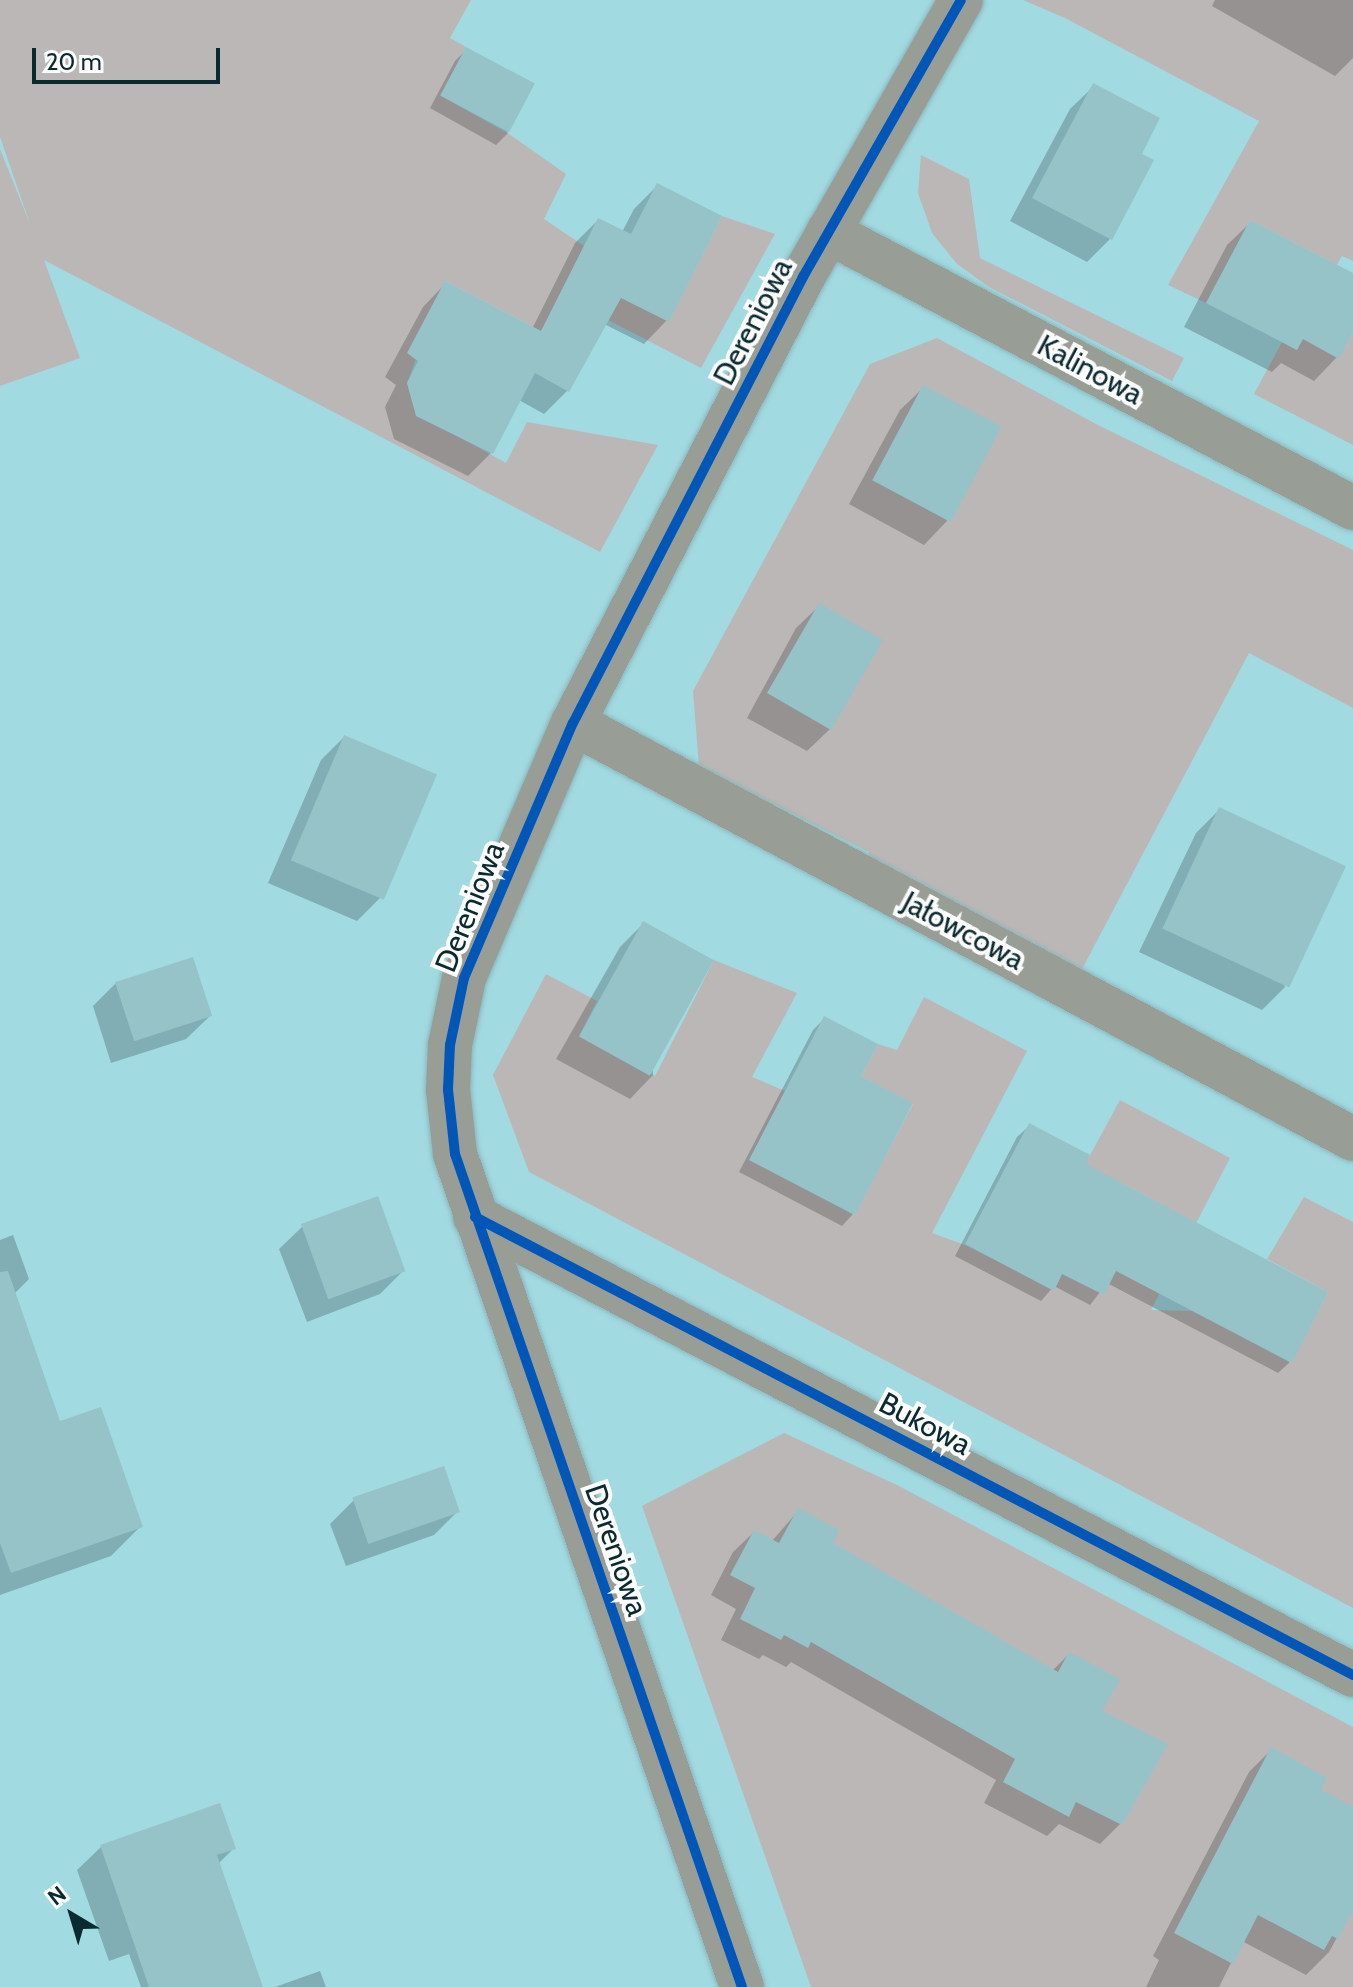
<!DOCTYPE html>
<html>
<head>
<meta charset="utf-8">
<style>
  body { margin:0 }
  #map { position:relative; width:1353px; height:1987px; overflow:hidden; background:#a1dae1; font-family:Cabin,sans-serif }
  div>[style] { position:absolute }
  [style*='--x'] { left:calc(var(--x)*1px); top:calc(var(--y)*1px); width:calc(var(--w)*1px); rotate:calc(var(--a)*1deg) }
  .green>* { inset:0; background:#bcb7b7 }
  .shadow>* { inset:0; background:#0003 }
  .building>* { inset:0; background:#95c3c8; transform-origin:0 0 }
  .roads { filter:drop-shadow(0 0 2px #8bb6bc) drop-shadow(0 0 2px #8bb6bc) }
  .minor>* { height:44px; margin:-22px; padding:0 22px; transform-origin:22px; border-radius:22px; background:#989e96 }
  .cycleway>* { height:10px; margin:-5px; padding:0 5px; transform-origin:5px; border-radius:5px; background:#0057b8 }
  span { translate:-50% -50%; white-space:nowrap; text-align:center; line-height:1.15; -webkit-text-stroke:8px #fcfcfc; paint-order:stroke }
  .street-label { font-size:30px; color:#092b30 }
  .north { position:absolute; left:32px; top:1875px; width:80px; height:80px; -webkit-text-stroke:6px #fcfcfc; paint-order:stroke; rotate:322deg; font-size:22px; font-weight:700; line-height:32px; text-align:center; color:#092b30 }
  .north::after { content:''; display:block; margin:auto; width:28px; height:36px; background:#092b30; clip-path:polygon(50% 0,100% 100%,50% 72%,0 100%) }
  .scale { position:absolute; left:32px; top:48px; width:188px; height:36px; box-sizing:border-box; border:4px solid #092b30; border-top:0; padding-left:10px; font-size:24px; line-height:28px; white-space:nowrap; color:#092b30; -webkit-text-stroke:6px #fcfcfc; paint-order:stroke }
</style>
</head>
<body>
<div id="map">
  <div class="green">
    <i style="clip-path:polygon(0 0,471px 0,450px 38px,466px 47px,441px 96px,509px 134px,566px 174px,544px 219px,584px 246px,571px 273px,669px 321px,722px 216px,775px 234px,701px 368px,606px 319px,589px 356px,445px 281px,407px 383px,416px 413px,506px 463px,527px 422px,658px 445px,600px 552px,44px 260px,80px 358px,0 386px,0 149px,30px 224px,0 137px)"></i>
    <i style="clip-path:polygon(1023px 0,1353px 0,1353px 261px,1342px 256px,1337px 265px,1250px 220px,1206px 303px,1168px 285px,1259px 121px,1065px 18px)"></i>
    <i style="clip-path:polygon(921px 155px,969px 179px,980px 258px,1184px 358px,1172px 381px,989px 287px,957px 264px,932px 233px,918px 193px)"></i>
    <i style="clip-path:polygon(1353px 332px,1353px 445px,1254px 394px,1282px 342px,1296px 350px,1303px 339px,1339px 358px)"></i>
    <i style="clip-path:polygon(937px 338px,1096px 424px,1353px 550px,1353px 708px,1249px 653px,1080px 973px,868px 858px,869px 852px,699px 767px,693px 691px,870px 364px)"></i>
    <i style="clip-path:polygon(714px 960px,797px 993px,752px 1077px,785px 1091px,749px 1160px,854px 1215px,913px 1104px,861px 1076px,878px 1044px,897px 1050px,924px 997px,1027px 1051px,932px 1233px,965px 1245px,1054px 1290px,1062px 1274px,1117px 1268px,1154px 1200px,1120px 1182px,1082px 1170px,1120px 1100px,1230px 1158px,1151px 1310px,1192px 1311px,1291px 1363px,1328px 1292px,1267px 1259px,1304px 1197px,1353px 1222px,1353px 1608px,529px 1172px,493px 1075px,546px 974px,597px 1001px,579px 1036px,655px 1076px)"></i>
    <i style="clip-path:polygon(784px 1433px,897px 1485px,1353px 1727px,1353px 1987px,811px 1987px,642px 1506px)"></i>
  </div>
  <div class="shadow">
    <i style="clip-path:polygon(1215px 0,1353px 0,1353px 58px,1335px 76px,1212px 6px)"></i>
    <i style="clip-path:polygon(467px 49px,508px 133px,496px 145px,430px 108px,455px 61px)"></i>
    <i style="clip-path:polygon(1094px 86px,1139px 155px,1111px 238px,1087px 262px,1010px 221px,1070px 109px)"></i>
    <i style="clip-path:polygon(657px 186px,667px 320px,644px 344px,604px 324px,568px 390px,544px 414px,519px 400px,491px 453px,468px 476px,394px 439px,385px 407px,396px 385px,385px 377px,423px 307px,446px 283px,532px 329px,575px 243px,598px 220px,622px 232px,634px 209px)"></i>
    <i style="clip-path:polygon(1251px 222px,1353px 276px,1353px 328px,1337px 357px,1314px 381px,1281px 363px,1272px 372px,1184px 327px,1227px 245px)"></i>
    <i style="clip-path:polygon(924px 387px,947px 521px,924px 545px,849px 504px,900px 410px)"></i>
    <i style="clip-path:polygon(820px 605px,831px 728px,807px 751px,747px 718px,796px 628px)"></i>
    <i style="clip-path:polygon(344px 737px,434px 776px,380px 898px,357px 921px,268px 883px,321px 760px)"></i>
    <i style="clip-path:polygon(1220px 809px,1285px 987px,1262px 1010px,1139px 952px,1196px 833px)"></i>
    <i style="clip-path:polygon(643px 924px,653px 1075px,630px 1099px,556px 1059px,620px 947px)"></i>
    <i style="clip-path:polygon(116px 983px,210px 1016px,186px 1039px,111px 1063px,93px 1006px)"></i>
    <i style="clip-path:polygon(824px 1019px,858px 1077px,853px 1214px,842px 1226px,739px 1172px,813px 1030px)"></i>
    <i style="clip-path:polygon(1029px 1126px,1083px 1165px,1290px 1362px,1278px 1373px,1107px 1283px,1090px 1305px,1054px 1286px,1041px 1301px,955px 1256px,1017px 1137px)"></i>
    <i style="clip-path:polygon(303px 1226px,404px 1270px,380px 1294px,307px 1322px,279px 1249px)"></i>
    <i style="clip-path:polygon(13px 1235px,29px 1279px,14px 1294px,59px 1424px,141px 1526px,111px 1556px,0 1595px,0 1240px)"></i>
    <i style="clip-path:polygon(354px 1500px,457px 1512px,434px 1535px,346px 1566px,330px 1524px)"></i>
    <i style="clip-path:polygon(798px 1511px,830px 1544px,1052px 1671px,1069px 1654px,1100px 1712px,1165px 1745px,1120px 1824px,1100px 1844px,1059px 1824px,1047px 1836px,984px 1803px,996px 1780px,791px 1662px,786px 1667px,763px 1655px,759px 1659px,721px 1640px,736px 1609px,711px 1595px,733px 1552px,754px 1532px,772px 1541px)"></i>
    <i style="clip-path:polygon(1271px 1750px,1318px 1791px,1353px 1809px,1353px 1908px,1329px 1952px,1306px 1975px,1242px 1941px,1219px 1987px,1146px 1987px,1159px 1960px,1153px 1956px,1249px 1772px)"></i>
    <i style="clip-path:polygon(218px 1806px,233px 1849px,218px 1864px,260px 1987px,141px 1987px,129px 1954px,109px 1961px,77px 1870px,101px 1847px)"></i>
    <i style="clip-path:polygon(320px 1971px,326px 1987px,275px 1987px)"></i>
  </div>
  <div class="building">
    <i style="left:466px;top:47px;width:78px;height:55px;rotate:28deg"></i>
    <i style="clip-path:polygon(1093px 83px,1160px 118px,1142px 154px,1154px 160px,1112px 240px,1032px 198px)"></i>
    <i style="clip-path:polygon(657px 183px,722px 216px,669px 322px,621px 298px,569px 392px,535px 373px,493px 454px,416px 416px,407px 383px,418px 361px,407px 353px,445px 281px,541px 331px,598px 218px,631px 234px)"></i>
    <i style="clip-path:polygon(1250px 220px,1353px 273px,1353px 332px,1339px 359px,1303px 339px,1297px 350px,1206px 303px)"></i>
    <i style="left:923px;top:385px;width:89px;height:108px;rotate:28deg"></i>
    <i style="left:819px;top:603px;width:74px;height:104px;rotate:30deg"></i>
    <i style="left:344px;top:735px;width:101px;height:136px;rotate:23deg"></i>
    <i style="left:1219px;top:807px;width:140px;height:134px;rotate:25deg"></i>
    <i style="left:643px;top:921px;width:81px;height:132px;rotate:29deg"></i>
    <i style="left:193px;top:957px;width:62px;height:82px;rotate:72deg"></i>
    <i style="clip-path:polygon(824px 1016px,878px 1044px,861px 1076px,913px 1103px,855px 1215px,749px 1160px)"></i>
    <i style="clip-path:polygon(1029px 1123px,1090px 1155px,1086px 1164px,1328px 1292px,1292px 1363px,1116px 1271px,1104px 1295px,1062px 1274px,1054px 1291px,965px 1244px)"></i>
    <i style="left:378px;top:1196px;width:80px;height:82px;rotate:70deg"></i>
    <i style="clip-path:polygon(8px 1271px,60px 1421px,101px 1407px,143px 1527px,11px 1573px,0 1543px,0 1272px)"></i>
    <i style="left:444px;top:1466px;width:49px;height:97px;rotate:71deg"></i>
    <i style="clip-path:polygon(798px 1508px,839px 1530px,833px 1543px,1058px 1672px,1069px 1652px,1120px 1679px,1102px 1711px,1168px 1744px,1122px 1825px,1076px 1802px,1069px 1817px,1003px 1782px,1015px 1759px,811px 1642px,808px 1648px,784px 1635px,781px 1640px,740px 1619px,755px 1588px,730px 1575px,754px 1530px,779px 1543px)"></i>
    <i style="clip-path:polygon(1271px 1747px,1327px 1778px,1321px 1790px,1353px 1807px,1353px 1912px,1338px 1939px,1332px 1936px,1324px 1950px,1258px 1915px,1233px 1964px,1174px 1933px)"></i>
    <i style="clip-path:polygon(220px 1803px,236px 1849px,217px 1855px,263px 1987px,149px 1987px,100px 1845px)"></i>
  </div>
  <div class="roads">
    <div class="minor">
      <i style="--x:828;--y:232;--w:593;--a:27.73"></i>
      <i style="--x:573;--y:723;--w:884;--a:28.07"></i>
      <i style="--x:475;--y:1217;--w:990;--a:27.55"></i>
      <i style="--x:742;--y:1987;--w:881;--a:-109.01"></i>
      <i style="--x:455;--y:1154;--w:64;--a:-96.2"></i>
      <i style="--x:448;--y:1090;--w:45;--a:-87.5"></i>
      <i style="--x:450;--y:1045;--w:68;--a:-78.2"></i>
      <i style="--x:464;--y:978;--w:277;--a:-66.9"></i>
      <i style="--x:573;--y:723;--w:502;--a:-62.72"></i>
      <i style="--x:803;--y:277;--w:319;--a:-60.3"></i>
    </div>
  </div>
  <div class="cycleway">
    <i style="--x:475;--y:1217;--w:990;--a:27.55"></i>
    <i style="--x:742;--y:1987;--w:881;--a:-109.01"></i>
    <i style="--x:455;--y:1154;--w:64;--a:-96.2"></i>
    <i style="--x:448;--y:1090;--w:45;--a:-87.5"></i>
    <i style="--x:450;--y:1045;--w:68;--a:-78.2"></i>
    <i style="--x:464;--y:978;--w:277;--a:-66.9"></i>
    <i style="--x:573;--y:723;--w:502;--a:-62.72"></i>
    <i style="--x:803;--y:277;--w:319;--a:-60.3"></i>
  </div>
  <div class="street-label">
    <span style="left:753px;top:322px;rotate:-63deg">Dereniowa</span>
    <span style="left:1090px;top:370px;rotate:28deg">Kalinowa</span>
    <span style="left:470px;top:907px;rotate:-68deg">Dereniowa</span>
    <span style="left:963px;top:931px;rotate:28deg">Jałowcowa</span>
    <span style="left:925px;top:1424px;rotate:28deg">Bukowa</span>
    <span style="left:616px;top:1550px;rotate:71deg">Dereniowa</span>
  </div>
  <div class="north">N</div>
  <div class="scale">20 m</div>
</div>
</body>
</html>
